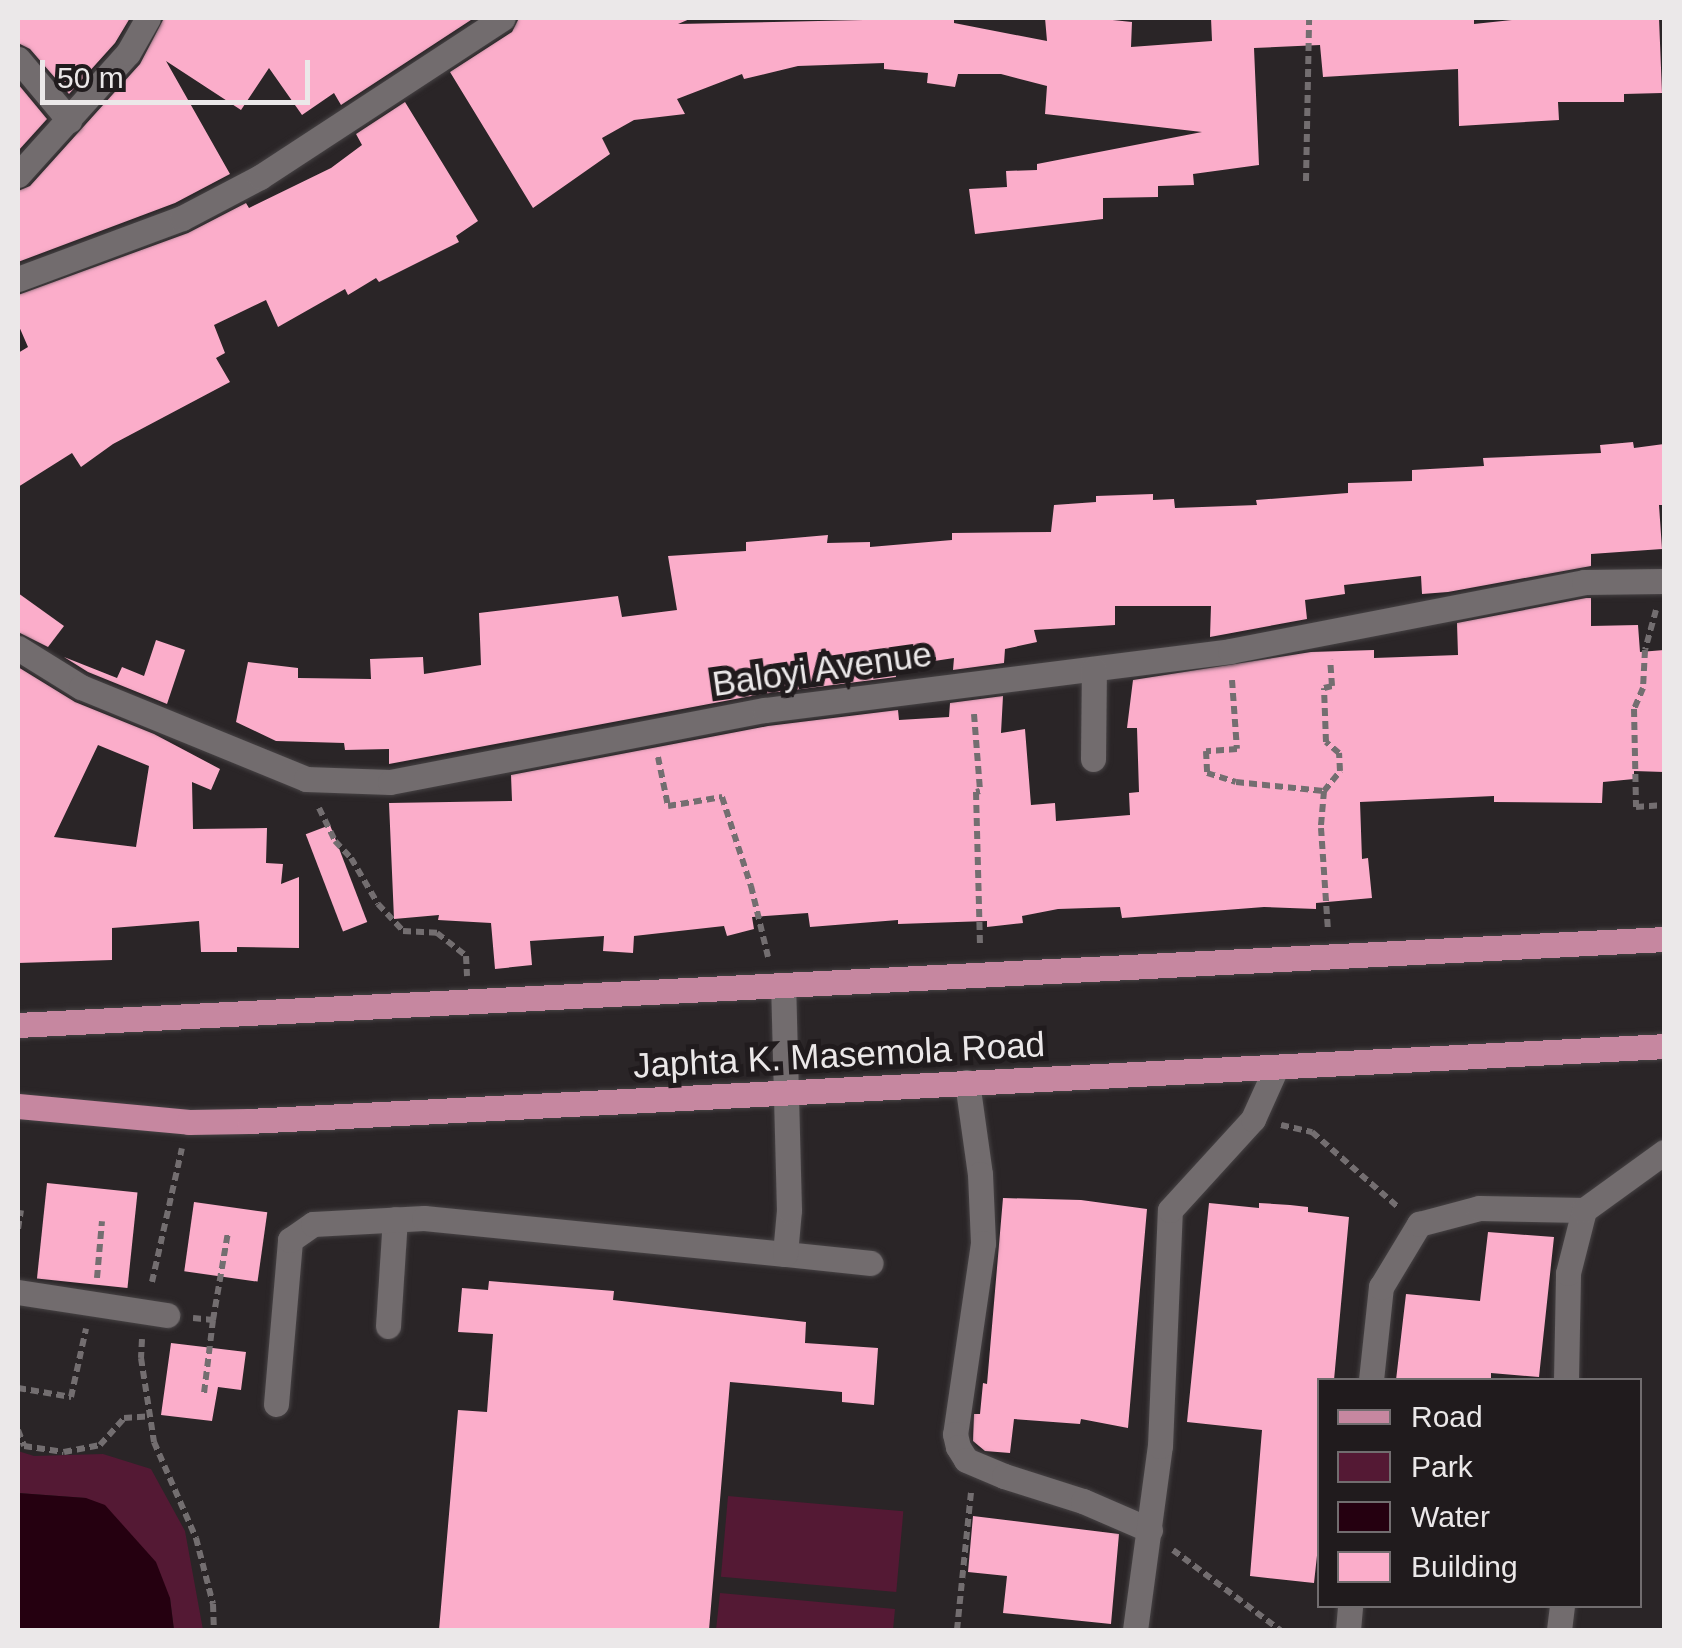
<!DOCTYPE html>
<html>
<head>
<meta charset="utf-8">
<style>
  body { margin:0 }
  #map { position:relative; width:1682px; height:1648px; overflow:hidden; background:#2a2527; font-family:Helvetica,sans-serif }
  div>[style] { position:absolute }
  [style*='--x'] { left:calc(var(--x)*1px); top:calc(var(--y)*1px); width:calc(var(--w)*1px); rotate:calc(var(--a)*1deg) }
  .green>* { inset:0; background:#541934; transform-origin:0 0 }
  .water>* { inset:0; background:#250010 }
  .building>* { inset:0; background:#fbadca; transform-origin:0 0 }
  .path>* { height:6px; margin-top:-3px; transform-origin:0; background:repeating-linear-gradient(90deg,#736e70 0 8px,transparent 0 13px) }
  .roads { filter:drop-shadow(0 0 2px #464244) drop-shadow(0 0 2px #464244) }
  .minor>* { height:25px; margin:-12.5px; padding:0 12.5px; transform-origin:12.5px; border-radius:12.5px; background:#726c6e }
  .major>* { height:25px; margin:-12.5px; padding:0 12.5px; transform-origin:12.5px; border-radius:12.5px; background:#c687a0 }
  span { translate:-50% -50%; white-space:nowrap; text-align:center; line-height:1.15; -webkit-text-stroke:10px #201b1d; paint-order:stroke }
  .street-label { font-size:35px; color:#ebe8e9 }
  .frame { position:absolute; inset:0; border:20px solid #ebe8e9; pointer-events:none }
  .legend { position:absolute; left:1317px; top:1378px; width:325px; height:230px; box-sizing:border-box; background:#201b1d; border:2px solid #716d6f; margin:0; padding:12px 18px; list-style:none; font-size:30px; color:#ebe8e9 }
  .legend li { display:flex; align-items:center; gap:20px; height:50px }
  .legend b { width:50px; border:2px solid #716d6f }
  .scale { position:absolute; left:40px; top:60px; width:270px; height:45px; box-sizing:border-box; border:5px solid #ebe8e9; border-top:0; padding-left:12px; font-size:30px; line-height:35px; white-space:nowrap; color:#ebe8e9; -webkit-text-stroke:8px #201b1d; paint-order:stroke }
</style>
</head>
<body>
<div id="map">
  <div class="green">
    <i style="clip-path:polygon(18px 1451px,34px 1456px,103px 1454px,151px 1469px,185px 1531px,203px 1630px,174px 1630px,170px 1598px,86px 1498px,18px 1493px)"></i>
    <i style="left:728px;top:1496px;width:176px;height:81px;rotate:5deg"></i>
    <i style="clip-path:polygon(720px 1593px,895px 1609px,893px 1630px,716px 1630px)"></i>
  </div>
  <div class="water">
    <i style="clip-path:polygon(18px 1493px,86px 1498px,105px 1505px,156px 1562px,170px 1598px,174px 1630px,18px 1630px)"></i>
  </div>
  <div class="building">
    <i style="clip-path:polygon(18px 18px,130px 18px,115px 43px,69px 94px,30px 49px,18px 43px)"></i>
    <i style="clip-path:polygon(164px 18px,474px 18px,341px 105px,334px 93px,302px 115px,269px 68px,241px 110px,166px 61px,230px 174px,175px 203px,18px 262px,18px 191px,30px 186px,140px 64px)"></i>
    <i style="clip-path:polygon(519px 18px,692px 18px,678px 24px,954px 18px,954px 23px,1047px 41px,1045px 18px,1093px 18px,1132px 22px,1131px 47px,1212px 41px,1211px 18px,1474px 18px,1474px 24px,1530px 18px,1659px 18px,1662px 93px,1624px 94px,1624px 102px,1558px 102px,1559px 120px,1459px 126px,1458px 69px,1323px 77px,1320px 45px,1254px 48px,1259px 165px,1193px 174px,1194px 185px,1158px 186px,1158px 197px,1103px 198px,1103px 219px,975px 234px,969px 189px,1007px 187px,1006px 171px,1037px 170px,1037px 164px,1202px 132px,1045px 114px,1047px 86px,1001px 74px,958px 74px,955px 87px,927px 83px,928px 73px,884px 69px,884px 63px,798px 66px,744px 79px,742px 74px,677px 99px,685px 114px,634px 120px,602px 138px,610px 154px,533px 208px,450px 72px,512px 32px)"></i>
    <i style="clip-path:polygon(18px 84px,47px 119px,18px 151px)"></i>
    <i style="clip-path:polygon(405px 102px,478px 221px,456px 236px,459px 242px,379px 282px,376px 278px,348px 295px,345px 289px,278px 327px,266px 300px,214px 325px,225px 353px,216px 358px,230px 382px,113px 444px,81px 467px,72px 453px,18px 487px,18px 353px,28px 347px,18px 324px,18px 295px,188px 233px,246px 203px,249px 208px,331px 168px,362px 145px,356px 134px)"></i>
    <i style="clip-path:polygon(1633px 442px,1634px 448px,1664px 444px,1664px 505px,1659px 505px,1662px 549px,1591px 554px,1591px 566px,1448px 592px,1422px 594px,1421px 576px,1344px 585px,1345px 594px,1305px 600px,1307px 619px,1210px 637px,1211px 606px,1115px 606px,1115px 625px,1034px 630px,1037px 642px,1005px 649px,1004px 663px,953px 670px,954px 658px,895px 667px,896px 677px,762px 694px,389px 764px,389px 749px,345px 750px,344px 743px,276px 741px,236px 722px,248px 662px,298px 668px,298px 678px,371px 679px,370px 659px,423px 657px,424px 674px,481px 665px,479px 613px,618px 596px,622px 617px,677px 610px,668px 556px,746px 551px,746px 542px,828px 535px,827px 543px,870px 542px,870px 547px,952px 540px,952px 533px,1051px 532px,1054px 505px,1096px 502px,1096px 496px,1153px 494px,1153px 500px,1174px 499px,1175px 508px,1257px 505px,1256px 500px,1348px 493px,1348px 483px,1412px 481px,1412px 470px,1484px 466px,1483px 458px,1601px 453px,1600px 445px)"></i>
    <i style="clip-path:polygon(18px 593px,64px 626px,48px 647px,18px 632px)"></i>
    <i style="clip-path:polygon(1586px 598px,1591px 598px,1591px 626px,1638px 625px,1640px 652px,1664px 650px,1664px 772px,1634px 771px,1634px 779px,1603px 782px,1602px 803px,1494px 802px,1494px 796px,1360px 802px,1362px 859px,1368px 858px,1372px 898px,1316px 903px,1316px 909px,1264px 907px,1122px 918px,1120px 907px,1058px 909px,1022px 916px,1023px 923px,987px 927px,987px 921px,898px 924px,898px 920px,810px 927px,808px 913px,752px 917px,754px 929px,727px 936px,724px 926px,634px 936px,633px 953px,603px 951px,604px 936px,530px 941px,532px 965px,495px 969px,491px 923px,438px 920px,439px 915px,394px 919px,389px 803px,512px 801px,511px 775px,768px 726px,898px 710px,899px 720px,949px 717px,950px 703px,1003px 696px,1001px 733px,1025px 729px,1031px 805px,1055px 803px,1056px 821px,1130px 815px,1129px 793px,1139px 792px,1137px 728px,1127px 728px,1133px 680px,1311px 652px,1374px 650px,1374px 658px,1458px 655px,1457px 623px)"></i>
    <i style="clip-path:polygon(156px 640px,185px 650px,167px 704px,88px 672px,64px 657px,117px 678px,122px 667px,144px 676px)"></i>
    <i style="clip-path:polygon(evenodd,18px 667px,75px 702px,154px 734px,220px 769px,211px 790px,192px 782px,193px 829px,267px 828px,266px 863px,283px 864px,281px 884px,299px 877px,299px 948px,237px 947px,237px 952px,201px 952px,199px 921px,112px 928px,112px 960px,18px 963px,18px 667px,98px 745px,149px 766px,136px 847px,54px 837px,98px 745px)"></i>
    <i style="left:330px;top:825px;width:104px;height:26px;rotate:69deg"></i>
    <i style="left:47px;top:1183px;width:91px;height:96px;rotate:6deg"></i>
    <i style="clip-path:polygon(1003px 1198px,1081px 1200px,1147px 1209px,1128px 1428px,1081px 1419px,1080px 1424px,1014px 1419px,1010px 1453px,985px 1451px,973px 1441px,974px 1414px,980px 1414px,983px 1383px,987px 1384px)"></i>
    <i style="left:194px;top:1202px;width:74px;height:70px;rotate:8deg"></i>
    <i style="clip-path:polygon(1209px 1203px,1259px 1208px,1259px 1203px,1290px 1205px,1308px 1207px,1308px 1212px,1349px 1217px,1334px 1380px,1320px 1380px,1320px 1528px,1314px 1583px,1250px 1576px,1262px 1430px,1187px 1422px)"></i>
    <i style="clip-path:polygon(1488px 1232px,1554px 1237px,1539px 1377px,1491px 1373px,1491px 1379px,1396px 1380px,1406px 1294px,1480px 1301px)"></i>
    <i style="clip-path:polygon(489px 1281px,614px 1291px,613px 1300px,806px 1322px,805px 1343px,878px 1348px,874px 1405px,842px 1402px,842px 1392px,730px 1382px,709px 1630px,439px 1630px,458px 1410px,487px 1412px,493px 1334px,458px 1332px,462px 1288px,488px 1290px)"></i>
    <i style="clip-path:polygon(171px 1343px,246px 1352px,241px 1390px,218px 1387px,212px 1421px,161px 1415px)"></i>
    <i style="clip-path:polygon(973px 1516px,1119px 1534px,1111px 1624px,1003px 1613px,1007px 1576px,968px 1572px)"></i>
  </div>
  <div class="path">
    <i style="--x:1306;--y:181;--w:163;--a:-88.9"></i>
    <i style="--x:1656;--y:610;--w:41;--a:105.4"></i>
    <i style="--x:1645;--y:650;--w:38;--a:93"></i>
    <i style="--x:1643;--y:688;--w:23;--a:113"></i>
    <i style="--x:1634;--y:709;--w:98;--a:88.8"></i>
    <i style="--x:1636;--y:807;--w:28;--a:-4"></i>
    <i style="--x:1232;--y:680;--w:69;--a:85.9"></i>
    <i style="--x:1237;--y:749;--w:31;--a:176"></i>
    <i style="--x:1206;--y:751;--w:22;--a:87"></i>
    <i style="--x:1207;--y:773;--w:30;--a:17"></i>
    <i style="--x:1236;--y:782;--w:88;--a:5.8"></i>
    <i style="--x:1324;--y:791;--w:37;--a:95"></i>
    <i style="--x:1321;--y:828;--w:102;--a:86.1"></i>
    <i style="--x:974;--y:714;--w:77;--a:85.5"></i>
    <i style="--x:980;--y:791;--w:4;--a:166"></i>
    <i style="--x:976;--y:792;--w:155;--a:88.5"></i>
    <i style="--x:658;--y:757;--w:50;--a:78.5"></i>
    <i style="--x:668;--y:806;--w:55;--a:-9.5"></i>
    <i style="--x:722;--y:797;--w:94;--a:72"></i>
    <i style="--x:751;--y:886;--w:73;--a:76.5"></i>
    <i style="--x:1324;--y:791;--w:26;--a:-51"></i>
    <i style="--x:1340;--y:771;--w:18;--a:-93"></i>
    <i style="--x:1339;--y:753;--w:17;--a:-140"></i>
    <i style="--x:1326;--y:742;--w:54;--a:-92.1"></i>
    <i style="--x:1324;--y:688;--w:8;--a:-14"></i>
    <i style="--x:1332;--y:686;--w:26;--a:-94"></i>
    <i style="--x:319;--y:808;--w:37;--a:64"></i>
    <i style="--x:335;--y:841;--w:23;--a:47"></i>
    <i style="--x:351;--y:858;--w:53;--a:59.6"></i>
    <i style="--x:378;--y:904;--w:37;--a:47"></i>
    <i style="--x:403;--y:931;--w:34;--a:3"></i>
    <i style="--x:437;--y:933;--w:37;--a:38"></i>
    <i style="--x:466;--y:956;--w:20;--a:87"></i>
    <i style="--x:1281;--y:1125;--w:32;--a:13"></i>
    <i style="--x:1312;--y:1132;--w:116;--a:41.1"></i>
    <i style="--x:18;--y:1229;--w:19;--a:-81"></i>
    <i style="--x:97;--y:1278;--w:57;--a:-85"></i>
    <i style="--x:152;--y:1282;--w:137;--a:-77.4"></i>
    <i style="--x:193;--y:1318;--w:20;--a:6"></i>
    <i style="--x:213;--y:1320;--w:74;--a:97"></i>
    <i style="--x:213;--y:1320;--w:89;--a:-80.3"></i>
    <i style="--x:142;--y:1339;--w:19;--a:93"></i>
    <i style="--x:141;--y:1358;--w:85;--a:81.2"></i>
    <i style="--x:154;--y:1442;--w:105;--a:66.4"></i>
    <i style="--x:196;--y:1538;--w:68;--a:75.6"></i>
    <i style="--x:213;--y:1604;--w:26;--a:88"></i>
    <i style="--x:18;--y:1388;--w:54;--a:9.6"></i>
    <i style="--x:71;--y:1397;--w:70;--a:-77.6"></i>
    <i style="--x:18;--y:1430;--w:17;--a:69"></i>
    <i style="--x:24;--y:1446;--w:40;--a:8.5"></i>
    <i style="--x:64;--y:1452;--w:37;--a:-11"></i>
    <i style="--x:100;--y:1445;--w:36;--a:-48"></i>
    <i style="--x:124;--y:1418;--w:26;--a:-4"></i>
    <i style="--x:1173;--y:1550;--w:134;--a:36.8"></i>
    <i style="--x:957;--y:1630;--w:138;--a:-84.2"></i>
  </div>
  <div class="roads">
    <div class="minor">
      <i style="--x:18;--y:59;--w:80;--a:50.1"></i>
      <i style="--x:18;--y:175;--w:164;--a:-48"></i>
      <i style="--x:128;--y:53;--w:40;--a:-60.3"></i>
      <i style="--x:18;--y:279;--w:175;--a:-20.4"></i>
      <i style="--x:182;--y:218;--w:88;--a:-27.7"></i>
      <i style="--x:260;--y:177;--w:290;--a:-33.2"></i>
      <i style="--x:18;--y:648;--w:74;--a:31.8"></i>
      <i style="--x:81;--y:687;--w:243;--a:22.2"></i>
      <i style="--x:306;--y:779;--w:84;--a:2"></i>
      <i style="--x:390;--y:782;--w:382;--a:-10.9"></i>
      <i style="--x:765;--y:710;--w:469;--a:-7.2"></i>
      <i style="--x:1230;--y:651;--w:361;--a:-11"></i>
      <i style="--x:1584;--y:582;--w:80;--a:-0.7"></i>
      <i style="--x:1093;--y:759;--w:90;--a:-89.4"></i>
      <i style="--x:967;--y:1082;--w:93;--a:82"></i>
      <i style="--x:980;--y:1174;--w:69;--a:87.5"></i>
      <i style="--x:983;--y:1243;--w:193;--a:98.3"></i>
      <i style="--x:955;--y:1434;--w:13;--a:77"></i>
      <i style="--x:958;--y:1447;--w:15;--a:58"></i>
      <i style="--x:966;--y:1460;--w:41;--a:22.8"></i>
      <i style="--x:1004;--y:1476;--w:83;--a:17.6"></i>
      <i style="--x:1083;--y:1501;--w:73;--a:23.4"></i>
      <i style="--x:785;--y:1254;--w:86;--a:6"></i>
      <i style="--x:18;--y:1292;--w:151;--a:8.8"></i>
      <i style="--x:388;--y:1326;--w:107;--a:-86.3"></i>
      <i style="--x:1371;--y:1380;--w:94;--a:-83.9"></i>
      <i style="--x:1381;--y:1287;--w:74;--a:-58.9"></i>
      <i style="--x:1419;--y:1224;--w:62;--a:-14.9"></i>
      <i style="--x:1479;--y:1208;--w:105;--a:1.1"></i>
      <i style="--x:1566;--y:1380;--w:107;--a:-88.9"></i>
      <i style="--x:1568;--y:1273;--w:65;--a:-75.7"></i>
      <i style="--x:1584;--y:1210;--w:99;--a:-35.9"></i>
      <i style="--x:276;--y:1404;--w:165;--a:-85.1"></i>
      <i style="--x:290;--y:1240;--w:28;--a:-35"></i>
      <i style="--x:313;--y:1224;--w:111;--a:-3.1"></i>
      <i style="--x:424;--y:1218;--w:363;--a:5.7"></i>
      <i style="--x:785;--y:1254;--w:44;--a:-84.8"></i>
      <i style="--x:789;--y:1210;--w:225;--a:-91.5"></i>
      <i style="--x:1135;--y:1630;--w:186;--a:-82.3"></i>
      <i style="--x:1160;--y:1446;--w:236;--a:-87.6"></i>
      <i style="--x:1170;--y:1210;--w:123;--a:-47.6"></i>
      <i style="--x:1253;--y:1119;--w:56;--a:-65.7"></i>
      <i style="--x:1348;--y:1630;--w:24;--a:-85"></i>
      <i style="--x:1559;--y:1630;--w:24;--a:-83"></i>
    </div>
    <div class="major">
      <i style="--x:18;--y:1025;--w:1648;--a:-2.99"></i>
      <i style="--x:18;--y:1106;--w:172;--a:5.3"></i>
      <i style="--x:189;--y:1122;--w:60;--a:-1"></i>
      <i style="--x:249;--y:1121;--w:1417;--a:-3.03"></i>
    </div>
  </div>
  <div class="street-label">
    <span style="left:822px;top:669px;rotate:-8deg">Baloyi Avenue</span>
    <span style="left:839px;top:1055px;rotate:-3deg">Japhta K. Masemola Road</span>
  </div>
  <div class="frame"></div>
  <ul class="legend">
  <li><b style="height:12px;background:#c687a0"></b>Road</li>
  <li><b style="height:28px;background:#541934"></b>Park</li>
  <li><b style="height:28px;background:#250010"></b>Water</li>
  <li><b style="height:28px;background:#fbadca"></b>Building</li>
  </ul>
  <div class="scale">50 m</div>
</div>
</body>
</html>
